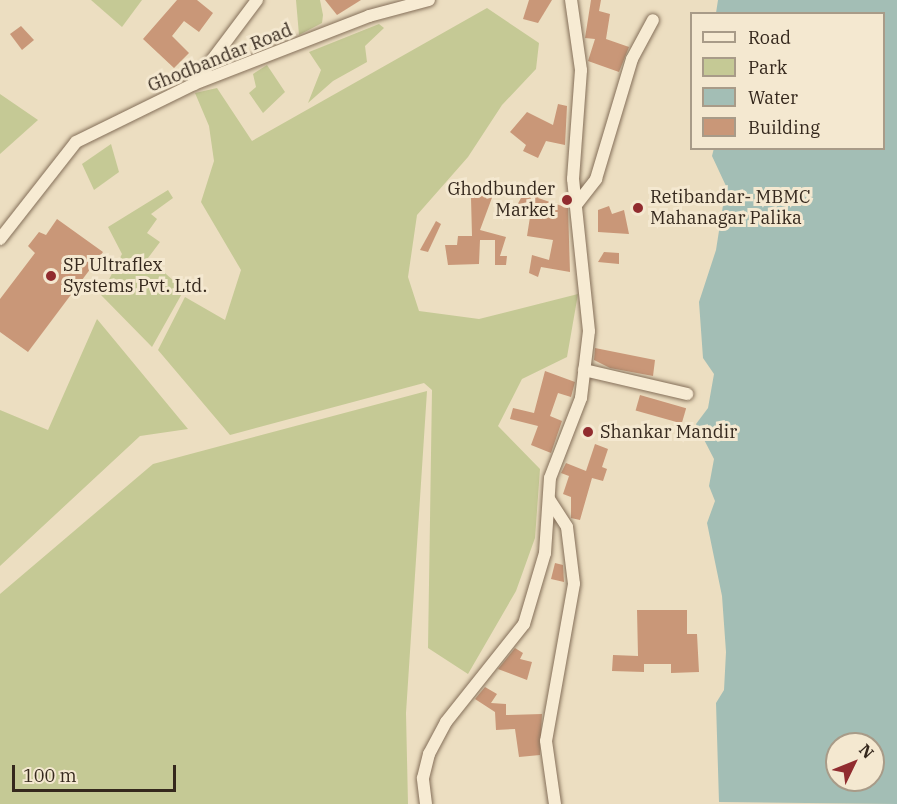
<!DOCTYPE html>
<html>
<head>
<meta charset="utf-8">
<style>
  body { margin:0 }
  #map { position:relative; width:897px; height:804px; overflow:hidden; background:#ecdec1; font-family:"IBM Plex Serif",serif }
  div>[style] { position:absolute }
  [style*='--x'] { left:calc(var(--x)*1px); top:calc(var(--y)*1px); width:calc(var(--w)*1px); rotate:calc(var(--a)*1deg) }
  .green>* { inset:0; background:#c5c995 }
  .water>* { inset:0; background:#a3beb5 }
  .building>* { inset:0; background:#c99778; transform-origin:0 0 }
  .roads { filter:drop-shadow(0 0 2px #846f59) drop-shadow(0 0 2px #846f59) }
  .minor>* { height:12px; margin:-6px; padding:0 6px; transform-origin:6px; border-radius:6px; background:#f7ebd3 }
  .dots>* { width:16px; height:16px; translate:-50% -50%; box-sizing:border-box; border:3px solid #f4e8d0; border-radius:50% }
  span { translate:-50% -50%; white-space:nowrap; text-align:center; line-height:1.15; -webkit-text-stroke:6px #f4e8d0; paint-order:stroke }
  .street-label { font-size:18px; color:#35281d }
  .poi-label { font-size:18px; color:#35281d }
  .right { translate:-100% -50%; text-align:right }
  .left { translate:0 -50%; text-align:left }
  .legend { position:absolute; left:690px; top:12px; width:195px; height:138px; box-sizing:border-box; background:#f4e8d0; border:2px solid #a89b88; margin:0; padding:8px 10px; list-style:none; font-size:18px; color:#35281d }
  .legend li { display:flex; align-items:center; gap:12px; height:30px }
  .legend b { width:30px; border:2px solid #a89b88 }
  .north { position:absolute; left:825px; top:732px; width:60px; height:60px; box-sizing:border-box; background:#f4e8d0; border:2px solid #a89b88; border-radius:50%; rotate:47deg; font-size:16px; font-weight:700; line-height:24px; text-align:center; color:#35281d }
  .north::after { content:''; display:block; margin:auto; width:21px; height:27px; background:#912c2f; clip-path:polygon(50% 0,100% 100%,50% 72%,0 100%) }
  .scale { position:absolute; left:12px; top:765px; width:164px; height:27px; box-sizing:border-box; border:3px solid #35281d; border-top:0; padding-left:8px; font-size:18px; line-height:21px; white-space:nowrap; color:#35281d; -webkit-text-stroke:4px #f4e8d0; paint-order:stroke }
</style>
</head>
<body>
<div id="map">
  <div class="green">
    <i style="clip-path:polygon(91px 0,142px 0,122px 27px)"></i>
    <i style="clip-path:polygon(296px 0,320px 0,323px 15px,322px 23px,299px 35px)"></i>
    <i style="clip-path:polygon(487px 8px,539px 43px,536px 69px,502px 105px,468px 157px,417px 215px,408px 277px,419px 311px,479px 319px,578px 294px,567px 357px,522px 379px,498px 426px,540px 469px,535px 538px,516px 591px,468px 674px,428px 648px,432px 390px,424px 383px,230px 435px,158px 350px,185px 297px,225px 320px,241px 270px,201px 202px,214px 161px,209px 126px,195px 93px,217px 88px,252px 141px)"></i>
    <i style="clip-path:polygon(379px 24px,384px 28px,365px 46px,367px 62px,333px 81px,308px 103px,321px 70px,309px 52px)"></i>
    <i style="clip-path:polygon(267px 65px,285px 92px,263px 113px,249px 93px,256px 87px,253px 74px)"></i>
    <i style="clip-path:polygon(0 94px,38px 120px,0 154px)"></i>
    <i style="clip-path:polygon(111px 144px,119px 172px,94px 190px,82px 164px)"></i>
    <i style="clip-path:polygon(168px 190px,173px 198px,151px 214px,157px 219px,147px 233px,160px 242px,148px 258px,184px 290px,152px 347px,101px 295px,122px 254px,108px 227px)"></i>
    <i style="clip-path:polygon(97px 319px,188px 429px,140px 436px,0 566px,0 410px,48px 430px)"></i>
    <i style="clip-path:polygon(427px 391px,406px 713px,408px 804px,0 804px,0 594px,153px 464px)"></i>
  </div>
  <div class="water">
    <i style="clip-path:polygon(evenodd,718px 0,897px 0,897px 804px,719px 802px,716px 703px,724px 690px,726px 652px,722px 596px,707px 523px,715px 501px,709px 486px,714px 459px,696px 424px,708px 408px,714px 374px,703px 358px,699px 302px,716px 250px,726px 186px,712px 156px,714px 148px,884px 148px,884px 14px,716px 13px,718px 0,837px 744px,873px 744px,873px 780px,837px 780px,837px 744px)"></i>
  </div>
  <div class="building">
    <i style="clip-path:polygon(177px 0,197px 0,213px 13px,199px 32px,184px 21px,172px 36px,189px 53px,174px 68px,143px 39px)"></i>
    <i style="clip-path:polygon(325px 0,361px 0,337px 15px)"></i>
    <i style="clip-path:polygon(529px 0,552px 0,538px 23px,523px 19px)"></i>
    <i style="clip-path:polygon(591px 0,601px 0,599px 11px,610px 14px,606px 39px,629px 47px,619px 72px,588px 61px,595px 39px,585px 38px)"></i>
    <i style="clip-path:polygon(21px 26px,34px 40px,22px 50px,10px 34px)"></i>
    <i style="clip-path:polygon(558px 104px,567px 106px,565px 145px,546px 141px,538px 158px,523px 151px,526px 145px,510px 132px,527px 112px,553px 125px)"></i>
    <i style="clip-path:polygon(528px 185px,540px 191px,538px 198px,568px 208px,570px 272px,541px 267px,538px 277px,529px 273px,532px 255px,549px 260px,553px 240px,527px 236px,530px 217px,514px 211px)"></i>
    <i style="clip-path:polygon(479px 186px,493px 195px,480px 230px,506px 237px,500px 256px,507px 256px,506px 265px,495px 265px,495px 240px,480px 240px,479px 264px,448px 265px,445px 245px,457px 245px,458px 236px,472px 236px,471px 198px)"></i>
    <i style="clip-path:polygon(609px 206px,612px 214px,624px 210px,629px 234px,598px 232px,598px 210px)"></i>
    <i style="clip-path:polygon(57px 219px,103px 252px,28px 352px,0 332px,0 299px,35px 253px,28px 246px,39px 232px,46px 235px)"></i>
    <i style="clip-path:polygon(436px 221px,441px 224px,428px 252px,420px 250px)"></i>
    <i style="clip-path:polygon(604px 252px,619px 253px,619px 264px,598px 262px)"></i>
    <i style="clip-path:polygon(595px 348px,655px 360px,653px 376px,610px 368px,594px 360px)"></i>
    <i style="clip-path:polygon(545px 371px,575px 382px,571px 397px,558px 393px,550px 416px,562px 421px,551px 453px,531px 445px,538px 426px,510px 419px,513px 408px,534px 413px)"></i>
    <i style="left:640px;top:395px;width:48px;height:16px;rotate:16deg"></i>
    <i style="clip-path:polygon(595px 444px,608px 449px,602px 467px,607px 469px,603px 481px,592px 478px,580px 520px,571px 518px,571px 497px,563px 494px,569px 476px,561px 473px,566px 463px,586px 471px)"></i>
    <i style="clip-path:polygon(555px 563px,563px 565px,564px 582px,551px 579px)"></i>
    <i style="clip-path:polygon(637px 610px,687px 610px,687px 634px,697px 634px,699px 672px,671px 673px,671px 664px,644px 664px,644px 672px,612px 671px,613px 655px,638px 656px)"></i>
    <i style="clip-path:polygon(515px 648px,523px 653px,520px 659px,532px 662px,527px 680px,498px 669px)"></i>
    <i style="clip-path:polygon(485px 687px,497px 694px,491px 703px,506px 704px,506px 715px,542px 714px,540px 755px,519px 757px,515px 729px,496px 730px,495px 712px,475px 699px)"></i>
  </div>
  <div class="roads">
    <div class="minor">
      <i style="--x:194;--y:84;--w:105;--a:-53.1"></i>
      <i style="--x:576;--y:205;--w:33;--a:-52"></i>
      <i style="--x:596;--y:179;--w:125;--a:-73.3"></i>
      <i style="--x:632;--y:59;--w:44;--a:-61.7"></i>
      <i style="--x:0;--y:239;--w:123;--a:-51.9"></i>
      <i style="--x:76;--y:142;--w:131;--a:-26.2"></i>
      <i style="--x:194;--y:84;--w:188;--a:-21.2"></i>
      <i style="--x:369;--y:16;--w:62;--a:-14.9"></i>
      <i style="--x:584;--y:370;--w:106;--a:13.1"></i>
      <i style="--x:549;--y:499;--w:33;--a:57"></i>
      <i style="--x:567;--y:527;--w:57;--a:83"></i>
      <i style="--x:574;--y:584;--w:159;--a:100.1"></i>
      <i style="--x:546;--y:741;--w:64;--a:81.9"></i>
      <i style="--x:426;--y:804;--w:26;--a:-97"></i>
      <i style="--x:423;--y:778;--w:25;--a:-76"></i>
      <i style="--x:429;--y:754;--w:36;--a:-62"></i>
      <i style="--x:446;--y:722;--w:125;--a:-51.5"></i>
      <i style="--x:524;--y:624;--w:74;--a:-73.5"></i>
      <i style="--x:545;--y:553;--w:75;--a:-86.2"></i>
      <i style="--x:550;--y:478;--w:86;--a:-68.8"></i>
      <i style="--x:581;--y:398;--w:67;--a:-83.2"></i>
      <i style="--x:589;--y:331;--w:153;--a:-96"></i>
      <i style="--x:573;--y:179;--w:109;--a:-85.8"></i>
      <i style="--x:581;--y:70;--w:71;--a:-98.1"></i>
    </div>
  </div>
  <div class="dots">
    <i style="left:567px;top:200px;background:#912c2f"></i>
    <i style="left:638px;top:208px;background:#912c2f"></i>
    <i style="left:51px;top:276px;background:#912c2f"></i>
    <i style="left:588px;top:432px;background:#912c2f"></i>
  </div>
  <div class="street-label">
    <span style="left:220px;top:58px;rotate:-22deg">Ghodbandar Road</span>
  </div>
  <div class="poi-label">
    <span class="right" style="left:555px;top:200px">Ghodbunder<br>Market</span>
    <span class="left" style="left:650px;top:208px">Retibandar- MBMC<br>Mahanagar Palika</span>
    <span class="left" style="left:63px;top:276px">SP Ultraflex<br>Systems Pvt. Ltd.</span>
    <span class="left" style="left:600px;top:432px">Shankar Mandir</span>
  </div>
  <ul class="legend">
  <li><b style="height:8px;background:#f7ebd3"></b>Road</li>
  <li><b style="height:16px;background:#c5c995"></b>Park</li>
  <li><b style="height:16px;background:#a3beb5"></b>Water</li>
  <li><b style="height:16px;background:#c99778"></b>Building</li>
  </ul>
  <div class="north">N</div>
  <div class="scale">100 m</div>
</div>
</body>
</html>
